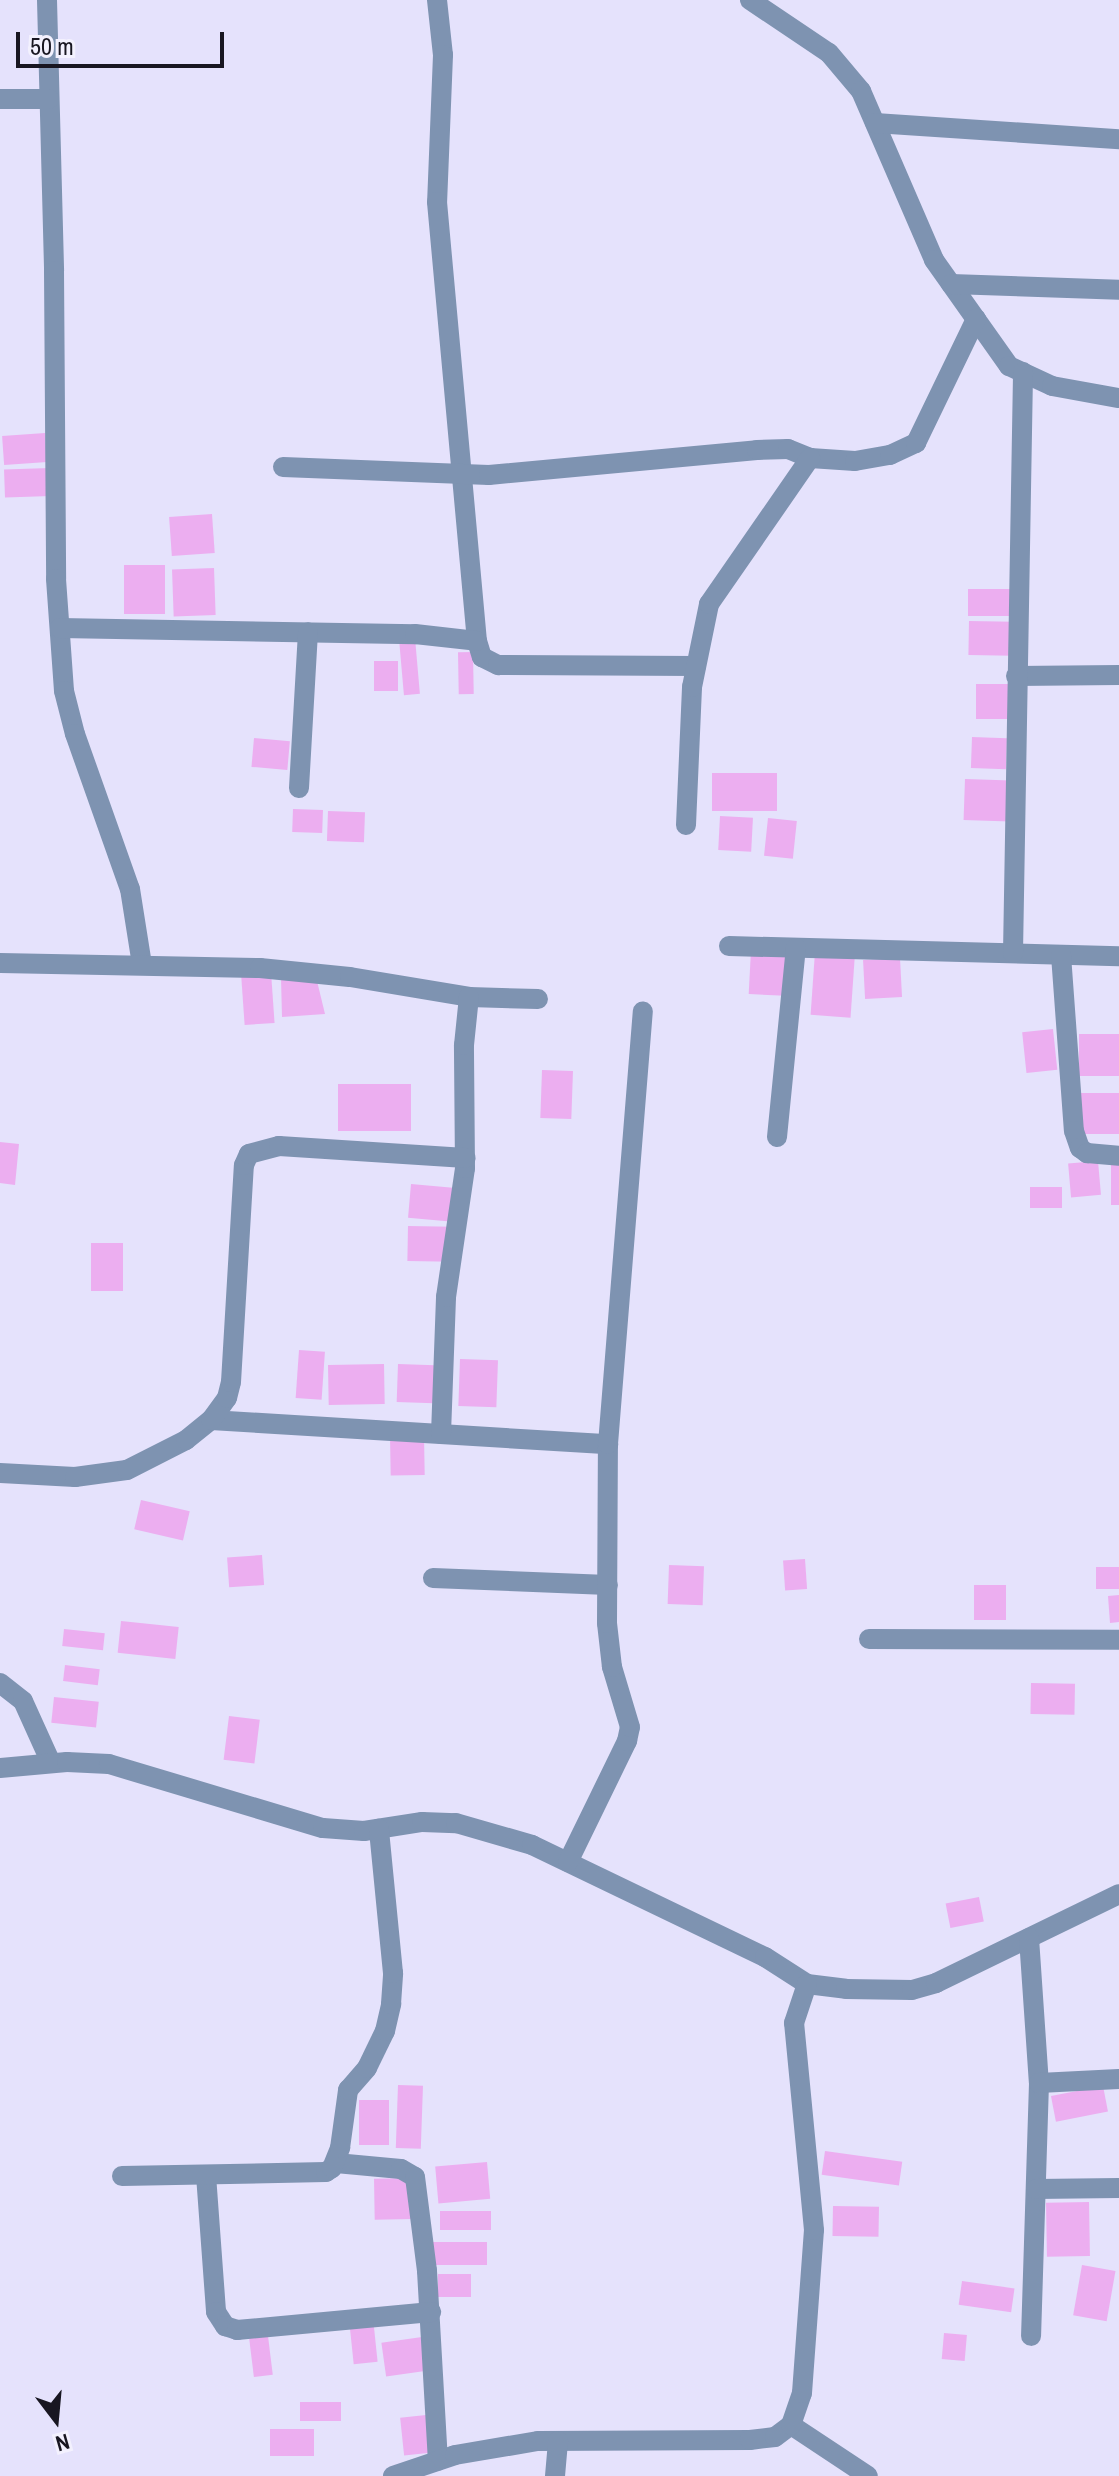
<!DOCTYPE html>
<html>
<head>
<meta charset="utf-8">
<style>
  body { margin:0 }
  #map { position:relative; width:1119px; height:2476px; overflow:hidden; background:#e5e2fc; font-family:"Archivo Narrow",sans-serif }
  div>[style] { position:absolute }
  [style*='--x'] { left:calc(var(--x)*1px); top:calc(var(--y)*1px); width:calc(var(--w)*1px); rotate:calc(var(--a)*1deg) }
  .building>* { inset:0; background:#ecaef0; transform-origin:0 0 }
  .street>* { height:20px; margin:-10px; padding:0 10px; transform-origin:10px; border-radius:10px; background:#7e93b1 }
  span { translate:-50% -50%; white-space:nowrap; text-align:center; line-height:1.15; -webkit-text-stroke:7px #f3f1fe; paint-order:stroke }
  .north { position:absolute; left:16px; top:2380px; width:80px; height:80px; -webkit-text-stroke:6px #f3f1fe; paint-order:stroke; rotate:164deg; font-size:22px; font-weight:700; line-height:32px; text-align:center; color:#181621 }
  .north::after { content:''; display:block; margin:auto; width:28px; height:36px; background:#181621; clip-path:polygon(50% 0,100% 100%,50% 72%,0 100%) }
  .scale { position:absolute; left:16px; top:32px; width:208px; height:36px; box-sizing:border-box; border:4px solid #181621; border-top:0; padding-left:10px; font-size:24px; line-height:28px; white-space:nowrap; color:#181621; -webkit-text-stroke:6px #f3f1fe; paint-order:stroke }
</style>
</head>
<body>
<div id="map">
  <div class="building">
    <i style="left:45px;top:433px;width:29px;height:43px;rotate:86deg"></i>
    <i style="left:50px;top:468px;width:28px;height:46px;rotate:88deg"></i>
    <i style="left:212px;top:514px;width:39px;height:43px;rotate:86deg"></i>
    <i style="left:165px;top:565px;width:49px;height:41px;rotate:90deg"></i>
    <i style="left:214px;top:568px;width:47px;height:42px;rotate:88deg"></i>
    <i style="left:968px;top:589px;width:46px;height:27px"></i>
    <i style="left:969px;top:621px;width:44px;height:34px;rotate:1deg"></i>
    <i style="left:415px;top:638px;width:56px;height:16px;rotate:85deg"></i>
    <i style="left:473px;top:652px;width:42px;height:15px;rotate:89deg"></i>
    <i style="left:374px;top:661px;width:24px;height:30px"></i>
    <i style="left:976px;top:684px;width:34px;height:35px"></i>
    <i style="left:972px;top:737px;width:35px;height:31px;rotate:2deg"></i>
    <i style="left:254px;top:738px;width:36px;height:29px;rotate:5deg"></i>
    <i style="left:777px;top:773px;width:38px;height:65px;rotate:90deg"></i>
    <i style="left:965px;top:779px;width:46px;height:41px;rotate:2deg"></i>
    <i style="left:293px;top:809px;width:30px;height:23px;rotate:2deg"></i>
    <i style="left:328px;top:811px;width:37px;height:30px;rotate:2deg"></i>
    <i style="left:720px;top:816px;width:33px;height:34px;rotate:3deg"></i>
    <i style="left:768px;top:818px;width:29px;height:38px;rotate:6deg"></i>
    <i style="left:751px;top:950px;width:36px;height:44px;rotate:3deg"></i>
    <i style="left:815px;top:952px;width:40px;height:63px;rotate:4deg"></i>
    <i style="left:900px;top:958px;width:39px;height:37px;rotate:87deg"></i>
    <i style="left:271px;top:972px;width:51px;height:30px;rotate:86deg"></i>
    <i style="clip-path:polygon(281px 978px,317px 981px,325px 1014px,282px 1017px)"></i>
    <i style="left:1053px;top:1029px;width:41px;height:31px;rotate:84deg"></i>
    <i style="left:1119px;top:1034px;width:42px;height:40px;rotate:90deg"></i>
    <i style="left:542px;top:1070px;width:31px;height:48px;rotate:2deg"></i>
    <i style="left:411px;top:1084px;width:47px;height:73px;rotate:90deg"></i>
    <i style="left:1081px;top:1093px;width:38px;height:41px"></i>
    <i style="clip-path:polygon(0 1142px,19px 1144px,15px 1185px,0 1183px)"></i>
    <i style="left:1098px;top:1161px;width:34px;height:30px;rotate:85deg"></i>
    <i style="left:1111px;top:1164px;width:8px;height:41px"></i>
    <i style="left:411px;top:1184px;width:42px;height:34px;rotate:5deg"></i>
    <i style="left:1062px;top:1187px;width:21px;height:32px;rotate:90deg"></i>
    <i style="left:408px;top:1226px;width:45px;height:35px;rotate:1deg"></i>
    <i style="left:91px;top:1243px;width:32px;height:48px"></i>
    <i style="left:299px;top:1350px;width:26px;height:48px;rotate:4deg"></i>
    <i style="left:460px;top:1359px;width:38px;height:47px;rotate:2deg"></i>
    <i style="left:384px;top:1364px;width:40px;height:56px;rotate:89deg"></i>
    <i style="left:398px;top:1364px;width:37px;height:38px;rotate:2deg"></i>
    <i style="left:424px;top:1435px;width:40px;height:34px;rotate:89deg"></i>
    <i style="left:141px;top:1500px;width:50px;height:30px;rotate:13deg"></i>
    <i style="left:262px;top:1555px;width:30px;height:35px;rotate:86deg"></i>
    <i style="left:805px;top:1559px;width:30px;height:22px;rotate:86deg"></i>
    <i style="left:669px;top:1565px;width:35px;height:39px;rotate:2deg"></i>
    <i style="left:1119px;top:1567px;width:22px;height:23px;rotate:90deg"></i>
    <i style="left:974px;top:1585px;width:32px;height:35px"></i>
    <i style="clip-path:polygon(1119px 1595px,1119px 1622px,1110px 1623px,1108px 1596px)"></i>
    <i style="left:121px;top:1621px;width:58px;height:32px;rotate:6deg"></i>
    <i style="left:64px;top:1629px;width:41px;height:17px;rotate:6deg"></i>
    <i style="left:65px;top:1665px;width:35px;height:16px;rotate:7deg"></i>
    <i style="left:1031px;top:1683px;width:44px;height:31px;rotate:1deg"></i>
    <i style="left:54px;top:1697px;width:45px;height:26px;rotate:6deg"></i>
    <i style="left:229px;top:1716px;width:31px;height:44px;rotate:7deg"></i>
    <i style="left:979px;top:1897px;width:25px;height:34px;rotate:79deg"></i>
    <i style="left:398px;top:2085px;width:25px;height:63px;rotate:2deg"></i>
    <i style="left:1103px;top:2086px;width:26px;height:53px;rotate:79deg"></i>
    <i style="left:359px;top:2100px;width:30px;height:45px"></i>
    <i style="left:825px;top:2151px;width:78px;height:24px;rotate:8deg"></i>
    <i style="left:487px;top:2162px;width:37px;height:52px;rotate:85deg"></i>
    <i style="left:412px;top:2178px;width:41px;height:38px;rotate:89deg"></i>
    <i style="left:1089px;top:2202px;width:54px;height:43px;rotate:89deg"></i>
    <i style="left:833px;top:2206px;width:46px;height:30px;rotate:1deg"></i>
    <i style="left:491px;top:2211px;width:19px;height:51px;rotate:90deg"></i>
    <i style="left:487px;top:2242px;width:23px;height:55px;rotate:90deg"></i>
    <i style="left:1082px;top:2265px;width:34px;height:51px;rotate:10deg"></i>
    <i style="left:438px;top:2274px;width:33px;height:23px"></i>
    <i style="left:962px;top:2281px;width:53px;height:24px;rotate:8deg"></i>
    <i style="left:373px;top:2318px;width:44px;height:24px;rotate:84deg"></i>
    <i style="left:944px;top:2333px;width:23px;height:26px;rotate:5deg"></i>
    <i style="left:268px;top:2336px;width:39px;height:19px;rotate:83deg"></i>
    <i style="left:422px;top:2337px;width:34px;height:41px;rotate:82deg"></i>
    <i style="left:341px;top:2402px;width:19px;height:41px;rotate:90deg"></i>
    <i style="left:426px;top:2415px;width:38px;height:26px;rotate:84deg"></i>
    <i style="left:270px;top:2429px;width:44px;height:27px"></i>
  </div>
  <div class="street">
    <i style="--x:47;--y:0;--w:271;--a:88.5"></i>
    <i style="--x:54;--y:271;--w:308;--a:89.6"></i>
    <i style="--x:56;--y:579;--w:112;--a:85.9"></i>
    <i style="--x:64;--y:691;--w:44;--a:75.7"></i>
    <i style="--x:75;--y:734;--w:164;--a:70.5"></i>
    <i style="--x:130;--y:889;--w:77;--a:81"></i>
    <i style="--x:437;--y:0;--w:55;--a:83.8"></i>
    <i style="--x:443;--y:55;--w:147;--a:92.3"></i>
    <i style="--x:437;--y:202;--w:441;--a:84.8"></i>
    <i style="--x:477;--y:641;--w:17;--a:73"></i>
    <i style="--x:482;--y:657;--w:18;--a:27"></i>
    <i style="--x:498;--y:665;--w:198;--a:0.3"></i>
    <i style="--x:750;--y:0;--w:95;--a:33.9"></i>
    <i style="--x:829;--y:53;--w:50;--a:49.9"></i>
    <i style="--x:861;--y:91;--w:184;--a:66.6"></i>
    <i style="--x:934;--y:260;--w:130;--a:54.7"></i>
    <i style="--x:1009;--y:366;--w:47;--a:24.9"></i>
    <i style="--x:1052;--y:386;--w:68;--a:10.2"></i>
    <i style="--x:0;--y:99;--w:49;--a:0"></i>
    <i style="--x:875;--y:123;--w:245;--a:3.8"></i>
    <i style="--x:951;--y:284;--w:168;--a:2"></i>
    <i style="--x:283;--y:467;--w:206;--a:2.2"></i>
    <i style="--x:489;--y:475;--w:269;--a:-5.3"></i>
    <i style="--x:757;--y:450;--w:31;--a:-2"></i>
    <i style="--x:788;--y:449;--w:24;--a:22"></i>
    <i style="--x:810;--y:458;--w:45;--a:3.8"></i>
    <i style="--x:855;--y:461;--w:36;--a:-10"></i>
    <i style="--x:890;--y:455;--w:29;--a:-25"></i>
    <i style="--x:916;--y:443;--w:138;--a:-64.2"></i>
    <i style="--x:60;--y:628;--w:355;--a:1"></i>
    <i style="--x:415;--y:634;--w:62;--a:6.4"></i>
    <i style="--x:1016;--y:676;--w:103;--a:-0.6"></i>
    <i style="--x:299;--y:788;--w:156;--a:-86.7"></i>
    <i style="--x:686;--y:825;--w:138;--a:-87.5"></i>
    <i style="--x:692;--y:687;--w:85;--a:-78.4"></i>
    <i style="--x:709;--y:604;--w:178;--a:-55.3"></i>
    <i style="--x:729;--y:946;--w:390;--a:1.5"></i>
    <i style="--x:1013;--y:953;--w:581;--a:-89.01"></i>
    <i style="--x:1061;--y:955;--w:176;--a:85.8"></i>
    <i style="--x:1074;--y:1131;--w:18;--a:71"></i>
    <i style="--x:1080;--y:1148;--w:9;--a:36"></i>
    <i style="--x:1087;--y:1153;--w:32;--a:5"></i>
    <i style="--x:0;--y:963;--w:260;--a:1.1"></i>
    <i style="--x:260;--y:968;--w:90;--a:5.7"></i>
    <i style="--x:350;--y:977;--w:121;--a:9.5"></i>
    <i style="--x:469;--y:997;--w:69;--a:1.7"></i>
    <i style="--x:777;--y:1137;--w:190;--a:-84.3"></i>
    <i style="--x:211;--y:1420;--w:398;--a:3.5"></i>
    <i style="--x:441;--y:1434;--w:137;--a:-87.9"></i>
    <i style="--x:446;--y:1297;--w:130;--a:-81.6"></i>
    <i style="--x:465;--y:1168;--w:123;--a:-90.5"></i>
    <i style="--x:464;--y:1045;--w:48;--a:-84.1"></i>
    <i style="--x:0;--y:1473;--w:75;--a:3.1"></i>
    <i style="--x:75;--y:1477;--w:52;--a:-7.7"></i>
    <i style="--x:127;--y:1470;--w:66;--a:-27"></i>
    <i style="--x:186;--y:1440;--w:32;--a:-39"></i>
    <i style="--x:211;--y:1420;--w:27;--a:-54"></i>
    <i style="--x:227;--y:1398;--w:16;--a:-76"></i>
    <i style="--x:231;--y:1382;--w:217;--a:-86.6"></i>
    <i style="--x:244;--y:1165;--w:12;--a:-66"></i>
    <i style="--x:249;--y:1154;--w:31;--a:-15"></i>
    <i style="--x:279;--y:1146;--w:187;--a:3.7"></i>
    <i style="--x:433;--y:1578;--w:175;--a:2.3"></i>
    <i style="--x:869;--y:1639;--w:250;--a:0.2"></i>
    <i style="--x:0;--y:1683;--w:29;--a:38"></i>
    <i style="--x:23;--y:1701;--w:68;--a:65.7"></i>
    <i style="--x:0;--y:1768;--w:67;--a:-5.1"></i>
    <i style="--x:67;--y:1762;--w:42;--a:2.7"></i>
    <i style="--x:109;--y:1764;--w:223;--a:16.7"></i>
    <i style="--x:323;--y:1828;--w:41;--a:4.2"></i>
    <i style="--x:364;--y:1831;--w:59;--a:-8.8"></i>
    <i style="--x:422;--y:1822;--w:34;--a:2"></i>
    <i style="--x:456;--y:1823;--w:79;--a:16.1"></i>
    <i style="--x:532;--y:1845;--w:259;--a:25.7"></i>
    <i style="--x:765;--y:1957;--w:50;--a:32.7"></i>
    <i style="--x:807;--y:1984;--w:39;--a:7"></i>
    <i style="--x:846;--y:1989;--w:66;--a:0.9"></i>
    <i style="--x:912;--y:1990;--w:25;--a:-16"></i>
    <i style="--x:936;--y:1983;--w:203;--a:-25.9"></i>
    <i style="--x:568;--y:1862;--w:135;--a:-64"></i>
    <i style="--x:627;--y:1741;--w:14;--a:-78"></i>
    <i style="--x:630;--y:1727;--w:63;--a:-106.7"></i>
    <i style="--x:612;--y:1667;--w:44;--a:-96.5"></i>
    <i style="--x:607;--y:1623;--w:179;--a:-89.7"></i>
    <i style="--x:608;--y:1444;--w:434;--a:-85.4"></i>
    <i style="--x:1029;--y:1938;--w:145;--a:86.1"></i>
    <i style="--x:1039;--y:2083;--w:253;--a:91.8"></i>
    <i style="--x:1039;--y:2083;--w:80;--a:-2.9"></i>
    <i style="--x:336;--y:2163;--w:65;--a:5.3"></i>
    <i style="--x:401;--y:2169;--w:16;--a:30"></i>
    <i style="--x:415;--y:2177;--w:95;--a:82.7"></i>
    <i style="--x:427;--y:2271;--w:190;--a:86.7"></i>
    <i style="--x:206;--y:2175;--w:137;--a:85.8"></i>
    <i style="--x:216;--y:2312;--w:17;--a:57"></i>
    <i style="--x:225;--y:2326;--w:13;--a:18"></i>
    <i style="--x:237;--y:2330;--w:195;--a:-5.3"></i>
    <i style="--x:122;--y:2176;--w:204;--a:-1.1"></i>
    <i style="--x:326;--y:2172;--w:7;--a:-34"></i>
    <i style="--x:332;--y:2168;--w:22;--a:-68"></i>
    <i style="--x:340;--y:2148;--w:59;--a:-82.1"></i>
    <i style="--x:348;--y:2090;--w:29;--a:-49"></i>
    <i style="--x:367;--y:2068;--w:41;--a:-64.1"></i>
    <i style="--x:385;--y:2031;--w:28;--a:-77"></i>
    <i style="--x:391;--y:2004;--w:31;--a:-86"></i>
    <i style="--x:393;--y:1973;--w:145;--a:-95.6"></i>
    <i style="--x:1036;--y:2189;--w:83;--a:-0.7"></i>
    <i style="--x:791;--y:2425;--w:92;--a:33.5"></i>
    <i style="--x:393;--y:2476;--w:65;--a:-18.7"></i>
    <i style="--x:455;--y:2455;--w:84;--a:-9.6"></i>
    <i style="--x:538;--y:2441;--w:212;--a:-0.3"></i>
    <i style="--x:750;--y:2440;--w:25;--a:-7"></i>
    <i style="--x:775;--y:2437;--w:20;--a:-37"></i>
    <i style="--x:791;--y:2425;--w:34;--a:-71"></i>
    <i style="--x:802;--y:2393;--w:163;--a:-85.8"></i>
    <i style="--x:814;--y:2230;--w:208;--a:-95.5"></i>
    <i style="--x:794;--y:2023;--w:41;--a:-71.6"></i>
    <i style="--x:555;--y:2476;--w:35;--a:-85"></i>
  </div>
  <div class="north">N</div>
  <div class="scale">50 m</div>
</div>
</body>
</html>
